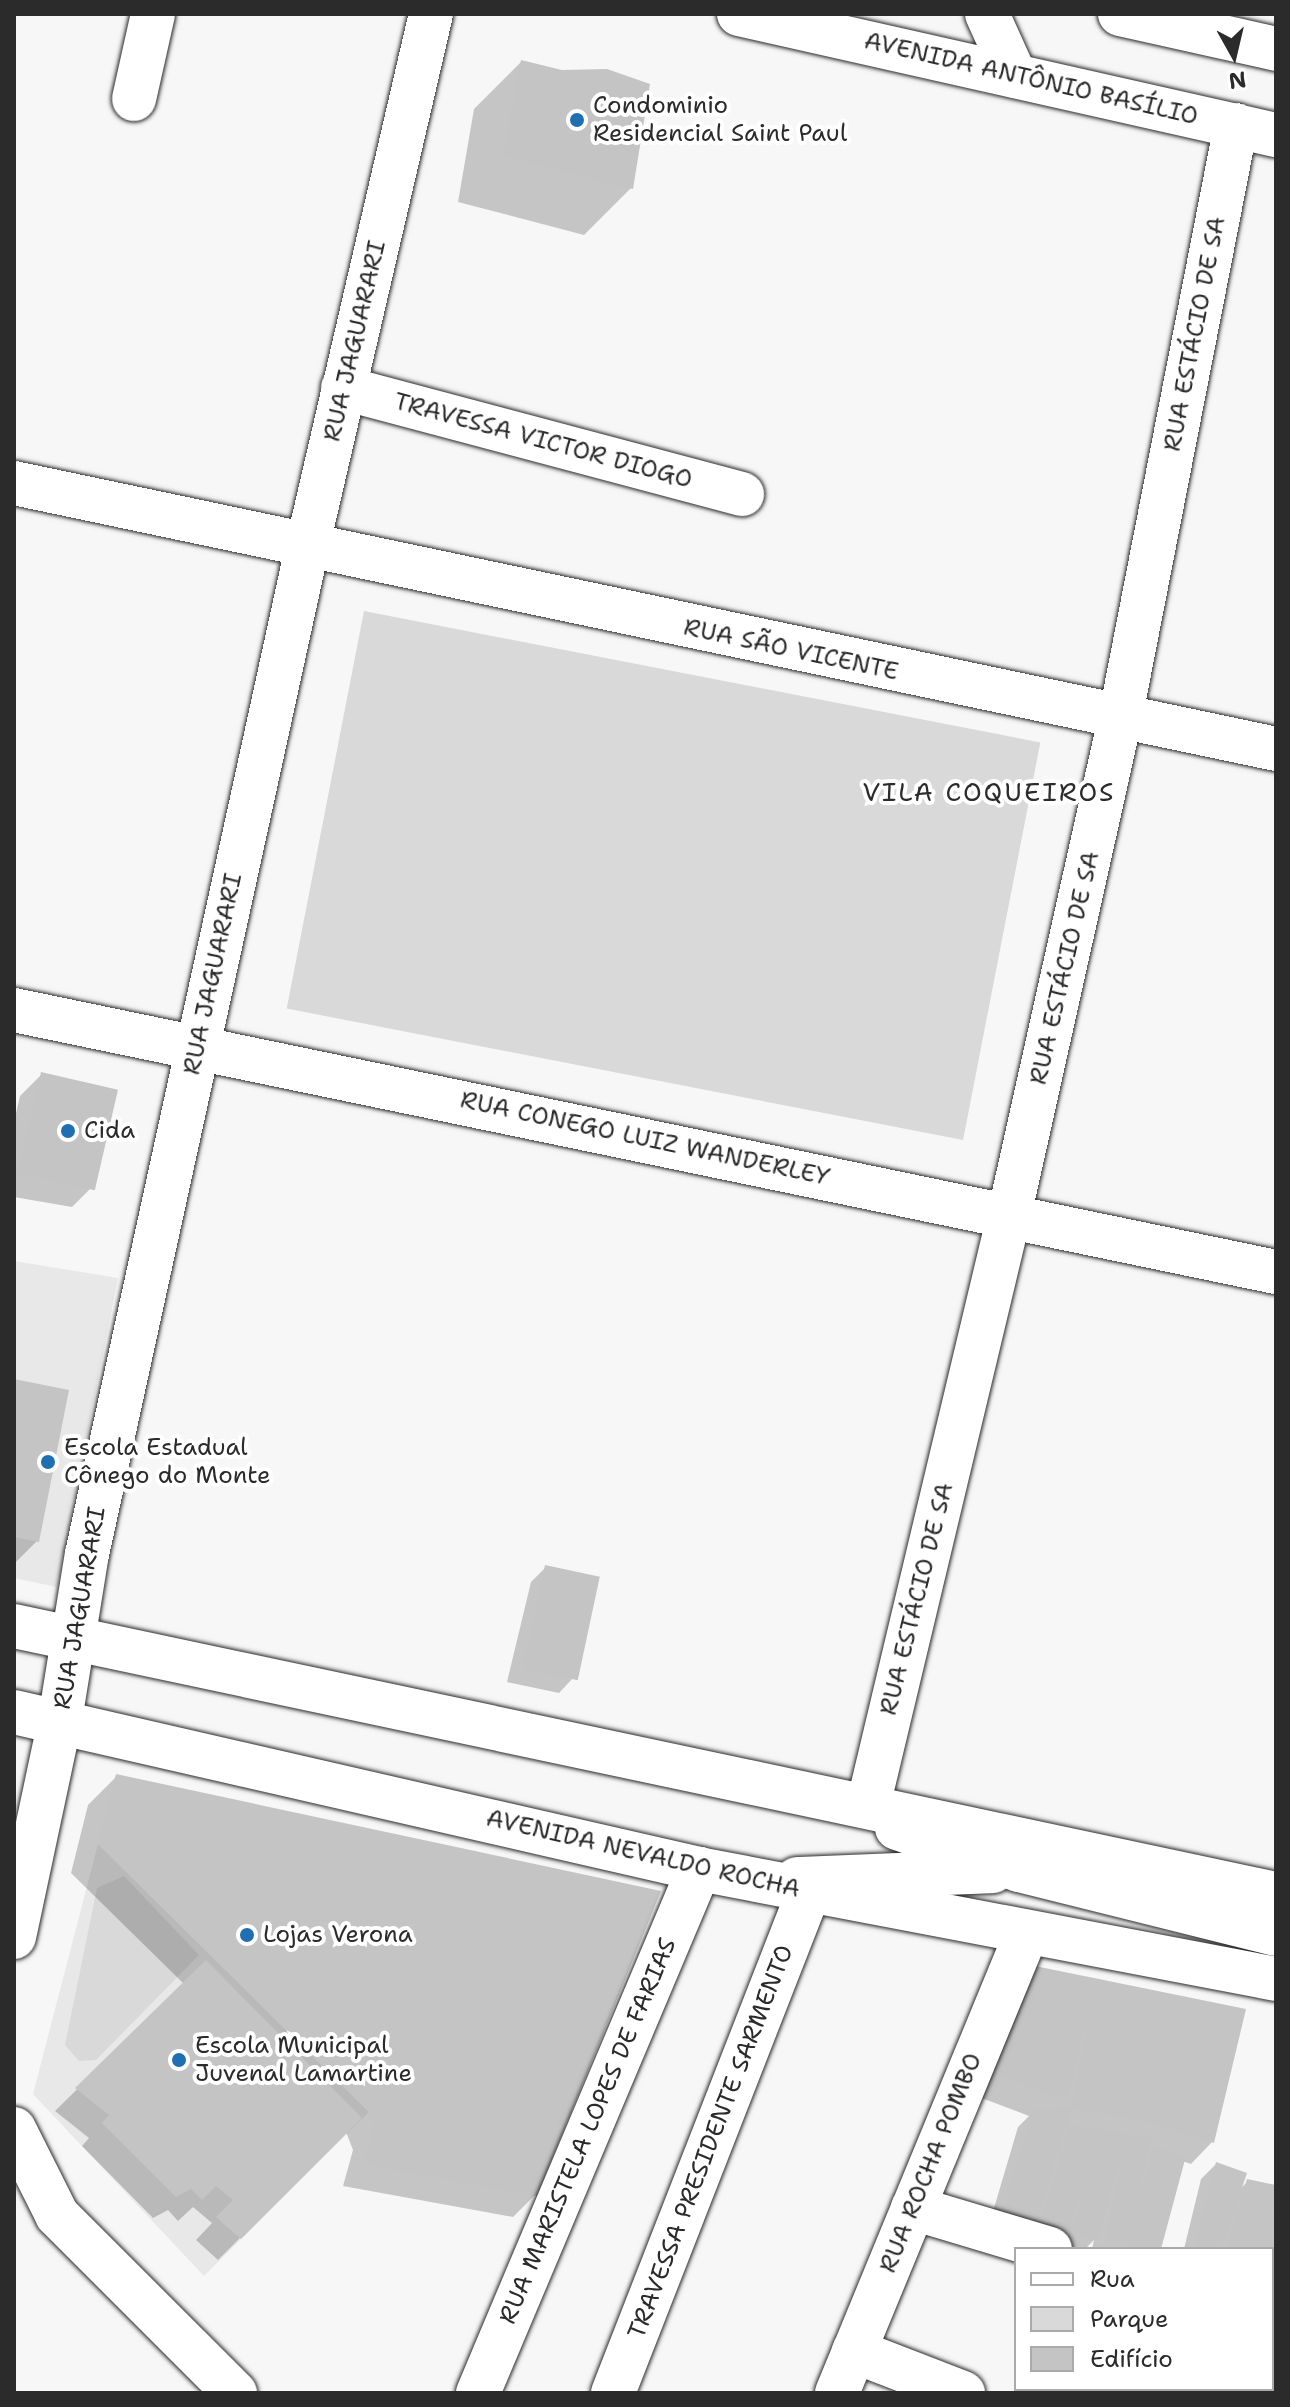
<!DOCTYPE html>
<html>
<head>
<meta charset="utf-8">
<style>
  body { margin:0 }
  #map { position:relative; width:1290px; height:2407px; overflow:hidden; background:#f7f7f7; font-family:"Shantell Sans",sans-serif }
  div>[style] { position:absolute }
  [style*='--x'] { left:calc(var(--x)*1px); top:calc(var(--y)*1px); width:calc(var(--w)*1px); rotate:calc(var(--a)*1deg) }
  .built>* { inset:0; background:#e8e8e8 }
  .green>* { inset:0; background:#d9d9d9; transform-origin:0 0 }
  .shadow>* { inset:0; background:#0003 }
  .building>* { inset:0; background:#c4c4c4; transform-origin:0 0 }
  .roads { filter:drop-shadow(0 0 2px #2b2b2b) drop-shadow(0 0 2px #2b2b2b) }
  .minor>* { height:44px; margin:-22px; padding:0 22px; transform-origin:22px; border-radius:22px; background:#fff }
  .major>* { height:44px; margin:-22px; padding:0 22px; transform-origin:22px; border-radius:22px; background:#fff }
  .highway>* { height:44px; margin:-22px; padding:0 22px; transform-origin:22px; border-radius:22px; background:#fff }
  .dots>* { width:22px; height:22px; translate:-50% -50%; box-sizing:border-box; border:4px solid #fff; border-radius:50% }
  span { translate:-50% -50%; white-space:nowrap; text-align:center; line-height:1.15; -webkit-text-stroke:8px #fff; paint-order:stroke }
  .street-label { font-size:24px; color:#2b2b2b }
  .poi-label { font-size:24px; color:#2b2b2b }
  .left { translate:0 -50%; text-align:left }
  .neighbourhood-label { font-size:26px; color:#2b2b2b; letter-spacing:2px }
  .frame { position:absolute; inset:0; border:16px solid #2b2b2b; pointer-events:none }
  .legend { position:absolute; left:1014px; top:2247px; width:260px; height:144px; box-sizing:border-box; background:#fff; border:2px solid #aaa; margin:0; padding:10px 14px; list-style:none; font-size:24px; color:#2b2b2b }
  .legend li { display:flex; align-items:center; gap:16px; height:40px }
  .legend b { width:40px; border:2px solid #aaa }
  .north { position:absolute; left:1194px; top:16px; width:80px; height:80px; -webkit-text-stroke:6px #fff; paint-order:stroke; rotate:172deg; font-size:22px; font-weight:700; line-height:32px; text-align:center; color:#2b2b2b }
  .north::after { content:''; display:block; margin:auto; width:28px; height:36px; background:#2b2b2b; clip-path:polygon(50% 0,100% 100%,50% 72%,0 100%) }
</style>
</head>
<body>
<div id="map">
  <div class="built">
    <i style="clip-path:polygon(14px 1261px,118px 1278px,57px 1587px,14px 1578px)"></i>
    <i style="clip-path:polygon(98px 1844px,369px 2112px,204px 2276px,33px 2094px)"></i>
  </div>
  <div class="green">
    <i style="left:364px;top:611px;width:689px;height:405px;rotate:11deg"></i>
    <i style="clip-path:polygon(124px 1876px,199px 1955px,96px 2060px,79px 2061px,65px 2045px,97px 1888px)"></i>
  </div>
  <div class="shadow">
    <i style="clip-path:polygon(521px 62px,631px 188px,584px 235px,458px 202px,474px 109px)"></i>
    <i style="clip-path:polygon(42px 1074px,94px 1185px,72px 1207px,14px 1197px,14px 1122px,20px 1096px)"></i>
    <i style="clip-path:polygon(14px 1381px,37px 1541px,15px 1563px,14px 1563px)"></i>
    <i style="clip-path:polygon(546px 1567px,573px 1678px,559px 1693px,507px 1682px,531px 1582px)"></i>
    <i style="clip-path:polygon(117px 1776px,535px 2195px,513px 2217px,343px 2186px,353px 2150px,346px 2132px,218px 2260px,196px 2240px,212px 2223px,193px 2207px,178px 2221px,168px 2210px,153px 2218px,82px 2146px,89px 2138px,55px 2111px,184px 1984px,71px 1873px,88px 1805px)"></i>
    <i style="clip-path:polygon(1009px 1989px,1243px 2010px,1212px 2142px,1191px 2164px,1182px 2161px,1159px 2249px,1092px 2249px,1094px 2240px,1085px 2249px,1067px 2249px,989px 2225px,1018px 2127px,1029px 2116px,979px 2097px)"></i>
    <i style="clip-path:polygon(1216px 2164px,1240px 2189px,1248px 2181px,1276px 2187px,1276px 2310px,1272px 2249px,1184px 2249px,1201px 2179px)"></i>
  </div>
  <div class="building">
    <i style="clip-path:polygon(521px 60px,562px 70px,607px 69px,650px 84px,633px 189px,503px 156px)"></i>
    <i style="left:41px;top:1072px;width:79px;height:103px;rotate:13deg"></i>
    <i style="clip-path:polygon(14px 1379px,69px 1390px,39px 1542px,14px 1537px)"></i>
    <i style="left:545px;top:1565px;width:56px;height:106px;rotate:12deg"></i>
    <i style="clip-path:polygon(116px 1774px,661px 1891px,537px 2196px,364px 2164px,374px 2127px,369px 2112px,98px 1844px)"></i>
    <i style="clip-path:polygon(206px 1960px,362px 2118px,241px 2239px,216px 2217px,233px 2200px,216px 2186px,202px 2200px,191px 2189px,176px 2197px,102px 2123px,109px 2115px,75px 2088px)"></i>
    <i style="clip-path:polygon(1030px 1965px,1246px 2009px,1214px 2143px,1158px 2124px,1072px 2108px,1092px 1997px,1067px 2100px,1000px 2075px)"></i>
    <i style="clip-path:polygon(1072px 2108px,1036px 2221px,1003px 2210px,1032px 2110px)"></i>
    <i style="clip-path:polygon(1071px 2124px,1151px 2139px,1130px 2227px,1154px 2146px,1186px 2156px,1161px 2249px,1104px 2244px,1126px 2145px,1097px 2240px,1072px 2232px,1094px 2156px,1069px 2231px,1039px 2222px)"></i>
    <i style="clip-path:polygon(1216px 2162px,1247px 2173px,1221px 2249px,1194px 2249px)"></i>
    <i style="clip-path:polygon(1247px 2179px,1276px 2185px,1268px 2229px,1276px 2210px,1276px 2291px,1272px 2249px,1225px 2249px)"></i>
  </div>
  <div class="roads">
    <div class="minor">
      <i style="--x:134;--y:99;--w:87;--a:-77.4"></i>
      <i style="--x:343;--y:388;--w:413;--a:14.9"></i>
      <i style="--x:14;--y:483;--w:1290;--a:11.9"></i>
      <i style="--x:14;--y:1010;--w:1289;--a:11.73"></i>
      <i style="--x:868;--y:1806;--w:607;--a:-76.56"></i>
      <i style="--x:1009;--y:1216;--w:509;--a:-77.41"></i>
      <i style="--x:1120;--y:719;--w:605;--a:-78.95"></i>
      <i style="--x:897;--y:1828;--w:129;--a:19"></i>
      <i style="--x:1019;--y:1870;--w:265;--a:14"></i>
      <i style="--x:797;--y:1879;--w:196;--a:-2.3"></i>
      <i style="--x:913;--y:2208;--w:143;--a:16.7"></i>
      <i style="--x:1272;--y:2316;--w:4;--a:14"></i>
      <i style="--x:854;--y:2351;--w:117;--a:21.1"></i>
      <i style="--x:478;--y:2393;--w:569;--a:-67.13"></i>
      <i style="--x:613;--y:2393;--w:539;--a:-68.67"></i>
      <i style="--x:837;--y:2393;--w:496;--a:-67.6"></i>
    </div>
    <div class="major">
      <i style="--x:739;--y:14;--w:550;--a:12.7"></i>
      <i style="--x:987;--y:14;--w:68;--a:65.7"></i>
      <i style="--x:1120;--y:14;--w:160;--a:12.6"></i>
      <i style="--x:14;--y:1937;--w:222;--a:-78"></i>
      <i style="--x:60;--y:1720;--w:168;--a:-80.8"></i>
      <i style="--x:87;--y:1554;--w:1030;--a:-77.66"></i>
      <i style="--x:307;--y:548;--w:548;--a:-76.93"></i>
      <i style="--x:14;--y:2129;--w:96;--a:63.4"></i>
      <i style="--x:57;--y:2215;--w:252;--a:45"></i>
    </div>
    <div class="highway">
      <i style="--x:14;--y:1626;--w:1290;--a:11.99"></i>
      <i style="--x:14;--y:1712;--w:703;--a:12.91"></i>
      <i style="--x:699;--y:1869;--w:587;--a:10.79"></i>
    </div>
  </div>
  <div class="dots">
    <i style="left:577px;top:120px;background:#1f6fb2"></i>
    <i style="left:68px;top:1131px;background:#1f6fb2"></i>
    <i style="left:48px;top:1462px;background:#1f6fb2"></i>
    <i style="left:247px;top:1935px;background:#1f6fb2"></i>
    <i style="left:179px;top:2060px;background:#1f6fb2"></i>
  </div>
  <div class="street-label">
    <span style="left:1031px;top:79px;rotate:13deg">AVENIDA ANTÔNIO BASÍLIO</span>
    <span style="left:1195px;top:334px;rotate:-79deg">RUA ESTÁCIO DE SA</span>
    <span style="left:355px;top:341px;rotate:-77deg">RUA JAGUARARI</span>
    <span style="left:543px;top:441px;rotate:15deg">TRAVESSA VICTOR DIOGO</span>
    <span style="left:791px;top:650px;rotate:12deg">RUA SÃO VICENTE</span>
    <span style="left:1065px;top:968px;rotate:-77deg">RUA ESTÁCIO DE SA</span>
    <span style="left:213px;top:974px;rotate:-78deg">RUA JAGUARARI</span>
    <span style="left:645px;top:1139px;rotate:12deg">RUA CONEGO LUIZ WANDERLEY</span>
    <span style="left:917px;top:1599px;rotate:-76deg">RUA ESTÁCIO DE SA</span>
    <span style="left:80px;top:1608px;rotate:-80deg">RUA JAGUARARI</span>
    <span style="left:643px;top:1854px;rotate:13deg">AVENIDA NEVALDO ROCHA</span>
    <span style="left:588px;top:2131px;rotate:-67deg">RUA MARISTELA LOPES DE FARIAS</span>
    <span style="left:711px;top:2142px;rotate:-69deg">TRAVESSA PRESIDENTE SARMENTO</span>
    <span style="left:931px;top:2163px;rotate:-68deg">RUA ROCHA POMBO</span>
  </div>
  <div class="poi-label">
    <span class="left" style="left:593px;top:120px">Condominio<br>Residencial Saint Paul</span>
    <span class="left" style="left:84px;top:1131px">Cida</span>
    <span class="left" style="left:64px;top:1462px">Escola Estadual<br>Cônego do Monte</span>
    <span class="left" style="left:263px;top:1935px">Lojas Verona</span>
    <span class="left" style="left:195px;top:2060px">Escola Municipal<br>Juvenal Lamartine</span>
  </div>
  <div class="neighbourhood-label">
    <span style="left:989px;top:792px">VILA COQUEIROS</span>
  </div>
  <div class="frame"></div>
  <ul class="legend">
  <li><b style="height:10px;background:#fff"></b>Rua</li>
  <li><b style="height:22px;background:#d9d9d9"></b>Parque</li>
  <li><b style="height:22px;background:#c4c4c4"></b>Edifício</li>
  </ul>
  <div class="north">N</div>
</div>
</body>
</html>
